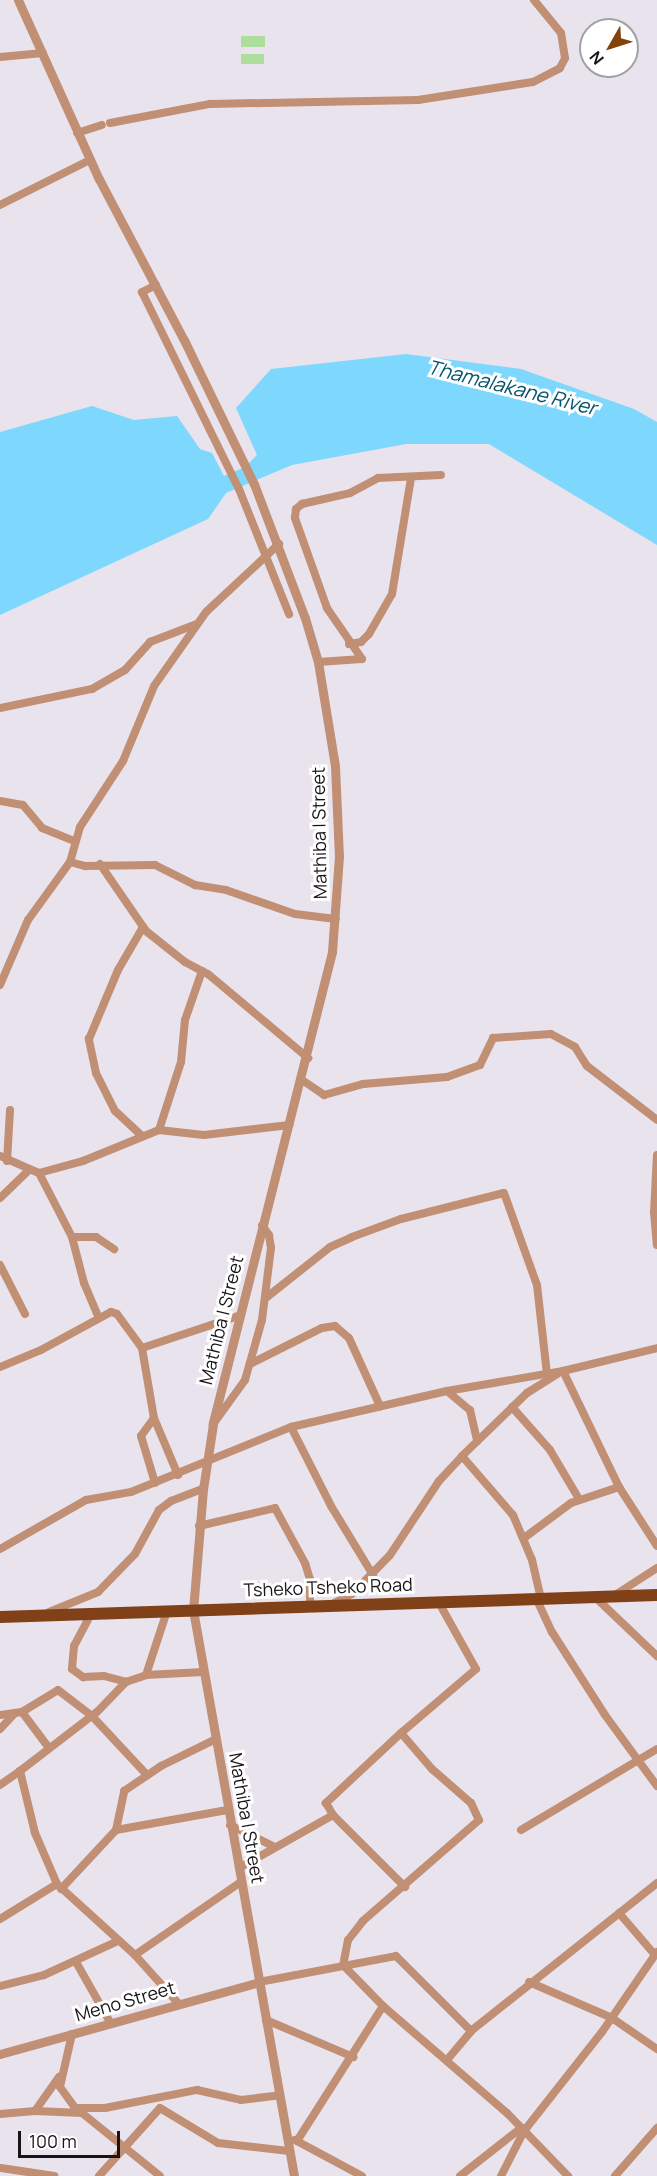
<!DOCTYPE html>
<html>
<head>
<meta charset="utf-8">
<style>
  body { margin:0 }
  #map { position:relative; width:657px; height:2176px; overflow:hidden; background:#e9e3ee; font-family:Manrope,sans-serif }
  div>[style] { position:absolute }
  [style*='--x'] { left:calc(var(--x)*1px); top:calc(var(--y)*1px); width:calc(var(--w)*1px); rotate:calc(var(--a)*1deg) }
  .green>* { inset:0; background:#aede9d; transform-origin:0 0 }
  .water>* { inset:0; background:#7ed7fd }
  .minor>* { height:8px; margin:-4px; padding:0 4px; transform-origin:4px; border-radius:4px; background:#c18f74 }
  .tertiary>* { height:9px; margin:-4.5px; padding:0 4.5px; transform-origin:4.5px; border-radius:4.5px; background:#c18f74 }
  .trunk>* { height:12px; margin:-6px; padding:0 6px; transform-origin:6px; border-radius:6px; background:#804118 }
  span { translate:-50% -50%; white-space:nowrap; text-align:center; line-height:1.15; -webkit-text-stroke:6px #fff; paint-order:stroke }
  .street-label { font-size:18px; color:#171418 }
  .water-label { font-size:20px; color:#05536c; font-style:italic }
  .north { position:absolute; left:579px; top:18px; width:60px; height:60px; box-sizing:border-box; background:#fff; border:2px solid #a2a1a3; border-radius:50%; rotate:231deg; font-size:16px; font-weight:700; line-height:24px; text-align:center; color:#171418 }
  .north::after { content:''; display:block; margin:auto; width:21px; height:27px; background:#824209; clip-path:polygon(50% 0,100% 100%,50% 72%,0 100%) }
  .scale { position:absolute; left:18px; top:2131px; width:102px; height:27px; box-sizing:border-box; border:3px solid #171418; border-top:0; padding-left:8px; font-size:18px; line-height:21px; white-space:nowrap; color:#171418; -webkit-text-stroke:4px #fff; paint-order:stroke }
</style>
</head>
<body>
<div id="map">
  <div class="green">
    <i style="left:241px;top:36px;width:24px;height:11px"></i>
    <i style="left:241px;top:54px;width:23px;height:10px"></i>
  </div>
  <div class="water">
    <i style="clip-path:polygon(406px 354px,521px 369px,634px 409px,657px 422px,657px 545px,489px 444px,406px 444px,292px 465px,226px 493px,208px 519px,0 615px,0 432px,92px 406px,134px 420px,177px 416px,200px 449px,212px 453px,224px 476px,245px 467px,257px 455px,236px 408px,271px 369px)"></i>
  </div>
  <div class="minor">
    <i style="--x:0;--y:57;--w:43;--a:-5.3"></i>
    <i style="--x:110;--y:123;--w:102;--a:-10.8"></i>
    <i style="--x:210;--y:104;--w:208;--a:-1.1"></i>
    <i style="--x:418;--y:100;--w:116;--a:-8.9"></i>
    <i style="--x:533;--y:82;--w:30;--a:-27"></i>
    <i style="--x:560;--y:68;--w:11;--a:-63"></i>
    <i style="--x:565;--y:58;--w:25;--a:-99"></i>
    <i style="--x:561;--y:33;--w:43;--a:-129.3"></i>
    <i style="--x:77;--y:133;--w:26;--a:-18"></i>
    <i style="--x:0;--y:205;--w:101;--a:-26.6"></i>
    <i style="--x:156;--y:285;--w:16;--a:153"></i>
    <i style="--x:142;--y:292;--w:220;--a:63.8"></i>
    <i style="--x:239;--y:489;--w:135;--a:68.2"></i>
    <i style="--x:349;--y:644;--w:12;--a:-9"></i>
    <i style="--x:361;--y:642;--w:11;--a:-45"></i>
    <i style="--x:369;--y:634;--w:46;--a:-60.1"></i>
    <i style="--x:392;--y:594;--w:118;--a:-80.7"></i>
    <i style="--x:362;--y:659;--w:62;--a:-124.5"></i>
    <i style="--x:327;--y:608;--w:96;--a:-109.6"></i>
    <i style="--x:295;--y:518;--w:9;--a:-84"></i>
    <i style="--x:296;--y:509;--w:8;--a:-40"></i>
    <i style="--x:302;--y:504;--w:49;--a:-12.9"></i>
    <i style="--x:350;--y:493;--w:32;--a:-28"></i>
    <i style="--x:378;--y:478;--w:63;--a:-2.7"></i>
    <i style="--x:318;--y:662;--w:44;--a:-3.9"></i>
    <i style="--x:0;--y:708;--w:94;--a:-11.7"></i>
    <i style="--x:92;--y:689;--w:38;--a:-30"></i>
    <i style="--x:125;--y:670;--w:38;--a:-48"></i>
    <i style="--x:150;--y:642;--w:50;--a:-21"></i>
    <i style="--x:0;--y:801;--w:23;--a:10"></i>
    <i style="--x:23;--y:805;--w:30;--a:50"></i>
    <i style="--x:42;--y:828;--w:35;--a:22"></i>
    <i style="--x:70;--y:862;--w:16;--a:15"></i>
    <i style="--x:85;--y:866;--w:70;--a:-0.8"></i>
    <i style="--x:155;--y:865;--w:45;--a:26.6"></i>
    <i style="--x:195;--y:885;--w:31;--a:9"></i>
    <i style="--x:226;--y:890;--w:73;--a:19.2"></i>
    <i style="--x:295;--y:914;--w:41;--a:7"></i>
    <i style="--x:100;--y:864;--w:81;--a:55.5"></i>
    <i style="--x:146;--y:931;--w:50;--a:38.5"></i>
    <i style="--x:185;--y:962;--w:26;--a:28"></i>
    <i style="--x:208;--y:974;--w:131;--a:40"></i>
    <i style="--x:0;--y:985;--w:71;--a:-66.7"></i>
    <i style="--x:28;--y:920;--w:72;--a:-54.1"></i>
    <i style="--x:70;--y:862;--w:36;--a:-74"></i>
    <i style="--x:80;--y:827;--w:79;--a:-56.9"></i>
    <i style="--x:123;--y:761;--w:81;--a:-67.5"></i>
    <i style="--x:154;--y:686;--w:90;--a:-54.9"></i>
    <i style="--x:206;--y:612;--w:100;--a:-43"></i>
    <i style="--x:302;--y:1080;--w:27;--a:34"></i>
    <i style="--x:324;--y:1095;--w:41;--a:-15.8"></i>
    <i style="--x:363;--y:1084;--w:84;--a:-4.8"></i>
    <i style="--x:447;--y:1077;--w:35;--a:-20"></i>
    <i style="--x:480;--y:1065;--w:30;--a:-64"></i>
    <i style="--x:493;--y:1038;--w:58;--a:-3.9"></i>
    <i style="--x:551;--y:1034;--w:27;--a:28"></i>
    <i style="--x:575;--y:1047;--w:22;--a:58"></i>
    <i style="--x:587;--y:1066;--w:88;--a:37.6"></i>
    <i style="--x:159;--y:1130;--w:71;--a:-72.1"></i>
    <i style="--x:181;--y:1062;--w:42;--a:-84.6"></i>
    <i style="--x:185;--y:1020;--w:52;--a:-70.9"></i>
    <i style="--x:142;--y:1136;--w:37;--a:-137"></i>
    <i style="--x:115;--y:1111;--w:42;--a:-116.6"></i>
    <i style="--x:96;--y:1073;--w:35;--a:-102"></i>
    <i style="--x:89;--y:1039;--w:75;--a:-67.2"></i>
    <i style="--x:118;--y:970;--w:50;--a:-59.8"></i>
    <i style="--x:657;--y:1155;--w:57;--a:93"></i>
    <i style="--x:654;--y:1212;--w:33;--a:85"></i>
    <i style="--x:0;--y:1156;--w:43;--a:23.6"></i>
    <i style="--x:39;--y:1173;--w:46;--a:-15.3"></i>
    <i style="--x:83;--y:1161;--w:82;--a:-22.2"></i>
    <i style="--x:159;--y:1130;--w:45;--a:6.3"></i>
    <i style="--x:204;--y:1135;--w:86;--a:-6.7"></i>
    <i style="--x:7;--y:1161;--w:51;--a:-86.6"></i>
    <i style="--x:39;--y:1173;--w:72;--a:62.7"></i>
    <i style="--x:72;--y:1237;--w:48;--a:75.4"></i>
    <i style="--x:84;--y:1283;--w:38;--a:67"></i>
    <i style="--x:0;--y:1198;--w:39;--a:-44"></i>
    <i style="--x:72;--y:1237;--w:24;--a:0"></i>
    <i style="--x:96;--y:1237;--w:22;--a:34"></i>
    <i style="--x:0;--y:1265;--w:55;--a:63"></i>
    <i style="--x:267;--y:1297;--w:80;--a:-38.4"></i>
    <i style="--x:330;--y:1247;--w:24;--a:-24"></i>
    <i style="--x:352;--y:1237;--w:52;--a:-20.2"></i>
    <i style="--x:401;--y:1219;--w:106;--a:-14.2"></i>
    <i style="--x:504;--y:1193;--w:98;--a:70.3"></i>
    <i style="--x:537;--y:1285;--w:90;--a:83.6"></i>
    <i style="--x:142;--y:1348;--w:101;--a:-18.4"></i>
    <i style="--x:250;--y:1364;--w:80;--a:-26.6"></i>
    <i style="--x:322;--y:1328;--w:13;--a:-9"></i>
    <i style="--x:335;--y:1326;--w:18;--a:41"></i>
    <i style="--x:349;--y:1338;--w:75;--a:65.5"></i>
    <i style="--x:0;--y:1367;--w:44;--a:-22.5"></i>
    <i style="--x:41;--y:1350;--w:80;--a:-28.5"></i>
    <i style="--x:111;--y:1312;--w:6;--a:18"></i>
    <i style="--x:117;--y:1314;--w:42;--a:53.7"></i>
    <i style="--x:142;--y:1348;--w:71;--a:80.3"></i>
    <i style="--x:154;--y:1418;--w:62;--a:67.2"></i>
    <i style="--x:563;--y:1371;--w:129;--a:64.2"></i>
    <i style="--x:447;--y:1391;--w:30;--a:40"></i>
    <i style="--x:470;--y:1410;--w:32;--a:77"></i>
    <i style="--x:512;--y:1407;--w:57;--a:48.5"></i>
    <i style="--x:550;--y:1450;--w:57;--a:59.4"></i>
    <i style="--x:154;--y:1418;--w:22;--a:126"></i>
    <i style="--x:141;--y:1436;--w:49;--a:73.4"></i>
    <i style="--x:214;--y:1423;--w:53;--a:-54.2"></i>
    <i style="--x:245;--y:1380;--w:62;--a:-74.2"></i>
    <i style="--x:262;--y:1320;--w:73;--a:-82.9"></i>
    <i style="--x:271;--y:1248;--w:13;--a:-99"></i>
    <i style="--x:269;--y:1235;--w:12;--a:-125"></i>
    <i style="--x:291;--y:1427;--w:89;--a:63.1"></i>
    <i style="--x:331;--y:1506;--w:81;--a:58.7"></i>
    <i style="--x:462;--y:1456;--w:78;--a:49.2"></i>
    <i style="--x:513;--y:1515;--w:49;--a:67.1"></i>
    <i style="--x:532;--y:1560;--w:39;--a:77"></i>
    <i style="--x:199;--y:1526;--w:78;--a:-13.3"></i>
    <i style="--x:275;--y:1508;--w:63;--a:61.4"></i>
    <i style="--x:305;--y:1563;--w:17;--a:73"></i>
    <i style="--x:310;--y:1579;--w:27;--a:90"></i>
    <i style="--x:524;--y:1538;--w:59;--a:-36.7"></i>
    <i style="--x:571;--y:1503;--w:51;--a:-18.4"></i>
    <i style="--x:619;--y:1487;--w:70;--a:57.2"></i>
    <i style="--x:0;--y:1549;--w:99;--a:-29.7"></i>
    <i style="--x:86;--y:1500;--w:46;--a:-10.1"></i>
    <i style="--x:131;--y:1492;--w:173;--a:-22.1"></i>
    <i style="--x:291;--y:1427;--w:160;--a:-13"></i>
    <i style="--x:447;--y:1391;--w:118;--a:-9.8"></i>
    <i style="--x:563;--y:1371;--w:97;--a:-13.7"></i>
    <i style="--x:615;--y:1595;--w:50;--a:-32.7"></i>
    <i style="--x:595;--y:1597;--w:86;--a:43.6"></i>
    <i style="--x:536;--y:1598;--w:38;--a:65"></i>
    <i style="--x:552;--y:1632;--w:98;--a:57.4"></i>
    <i style="--x:605;--y:1715;--w:88;--a:53.8"></i>
    <i style="--x:438;--y:1601;--w:78;--a:60.8"></i>
    <i style="--x:476;--y:1669;--w:99;--a:139.5"></i>
    <i style="--x:401;--y:1733;--w:48;--a:49.3"></i>
    <i style="--x:432;--y:1769;--w:52;--a:41.1"></i>
    <i style="--x:471;--y:1803;--w:19;--a:65"></i>
    <i style="--x:479;--y:1820;--w:154;--a:139"></i>
    <i style="--x:363;--y:1921;--w:24;--a:128"></i>
    <i style="--x:348;--y:1940;--w:25;--a:101"></i>
    <i style="--x:343;--y:1965;--w:57;--a:45.7"></i>
    <i style="--x:383;--y:2006;--w:164;--a:40.8"></i>
    <i style="--x:507;--y:2113;--w:88;--a:45.9"></i>
    <i style="--x:334;--y:1603;--w:20;--a:-27"></i>
    <i style="--x:352;--y:1594;--w:54;--a:-45.7"></i>
    <i style="--x:390;--y:1555;--w:89;--a:-56.5"></i>
    <i style="--x:439;--y:1481;--w:34;--a:-47"></i>
    <i style="--x:462;--y:1456;--w:91;--a:-44.1"></i>
    <i style="--x:527;--y:1393;--w:36;--a:-32"></i>
    <i style="--x:49;--y:1612;--w:53;--a:-22.2"></i>
    <i style="--x:98;--y:1592;--w:53;--a:-45.8"></i>
    <i style="--x:135;--y:1554;--w:50;--a:-61.4"></i>
    <i style="--x:159;--y:1510;--w:15;--a:-37"></i>
    <i style="--x:171;--y:1501;--w:34;--a:-21"></i>
    <i style="--x:91;--y:1614;--w:36;--a:118"></i>
    <i style="--x:74;--y:1646;--w:23;--a:95"></i>
    <i style="--x:72;--y:1669;--w:14;--a:36"></i>
    <i style="--x:83;--y:1677;--w:21;--a:-3"></i>
    <i style="--x:104;--y:1676;--w:23;--a:15"></i>
    <i style="--x:146;--y:1675;--w:67;--a:-71.8"></i>
    <i style="--x:0;--y:1715;--w:22;--a:-8"></i>
    <i style="--x:0;--y:1729;--w:22;--a:-47"></i>
    <i style="--x:401;--y:1733;--w:103;--a:137"></i>
    <i style="--x:326;--y:1803;--w:14;--a:60"></i>
    <i style="--x:333;--y:1815;--w:102;--a:45"></i>
    <i style="--x:49;--y:1748;--w:45;--a:-126.9"></i>
    <i style="--x:22;--y:1712;--w:42;--a:-31.4"></i>
    <i style="--x:58;--y:1690;--w:43;--a:37.4"></i>
    <i style="--x:92;--y:1716;--w:81;--a:47"></i>
    <i style="--x:0;--y:1785;--w:24;--a:-35"></i>
    <i style="--x:230;--y:1825;--w:50;--a:26.1"></i>
    <i style="--x:116;--y:1830;--w:113;--a:-10.2"></i>
    <i style="--x:521;--y:1830;--w:158;--a:-30.8"></i>
    <i style="--x:239;--y:1868;--w:108;--a:-29.4"></i>
    <i style="--x:61;--y:1889;--w:81;--a:-47"></i>
    <i style="--x:116;--y:1830;--w:40;--a:-78"></i>
    <i style="--x:124;--y:1791;--w:45;--a:-34"></i>
    <i style="--x:161;--y:1766;--w:61;--a:-26.1"></i>
    <i style="--x:619;--y:1913;--w:55;--a:49.4"></i>
    <i style="--x:0;--y:1919;--w:67;--a:-31.6"></i>
    <i style="--x:135;--y:1955;--w:129;--a:-34.6"></i>
    <i style="--x:76;--y:1962;--w:69;--a:60.5"></i>
    <i style="--x:259;--y:1982;--w:139;--a:-10.7"></i>
    <i style="--x:396;--y:1956;--w:106;--a:45"></i>
    <i style="--x:471;--y:2031;--w:238;--a:-38.5"></i>
    <i style="--x:529;--y:1982;--w:90;--a:23.4"></i>
    <i style="--x:612;--y:2018;--w:55;--a:34.6"></i>
    <i style="--x:0;--y:1986;--w:45;--a:-14"></i>
    <i style="--x:44;--y:1975;--w:81;--a:-24.7"></i>
    <i style="--x:178;--y:2003;--w:64;--a:-131.9"></i>
    <i style="--x:135;--y:1955;--w:105;--a:-137.7"></i>
    <i style="--x:57;--y:1884;--w:56;--a:-113.3"></i>
    <i style="--x:35;--y:1833;--w:64;--a:-103.6"></i>
    <i style="--x:20;--y:1771;--w:97;--a:-37.5"></i>
    <i style="--x:97;--y:1712;--w:42;--a:-46"></i>
    <i style="--x:126;--y:1682;--w:21;--a:-19"></i>
    <i style="--x:146;--y:1675;--w:57;--a:-3"></i>
    <i style="--x:266;--y:2020;--w:95;--a:23"></i>
    <i style="--x:72;--y:2034;--w:54;--a:102.8"></i>
    <i style="--x:60;--y:2087;--w:27;--a:54"></i>
    <i style="--x:447;--y:2060;--w:38;--a:-50"></i>
    <i style="--x:74;--y:2108;--w:31;--a:0"></i>
    <i style="--x:105;--y:2108;--w:94;--a:-11.1"></i>
    <i style="--x:197;--y:2090;--w:45;--a:12.8"></i>
    <i style="--x:241;--y:2100;--w:39;--a:-7"></i>
    <i style="--x:35;--y:2111;--w:42;--a:-54.8"></i>
    <i style="--x:0;--y:2114;--w:35;--a:-5"></i>
    <i style="--x:35;--y:2111;--w:47;--a:2.4"></i>
    <i style="--x:82;--y:2113;--w:100;--a:38.9"></i>
    <i style="--x:295;--y:2140;--w:76;--a:28.2"></i>
    <i style="--x:297;--y:2141;--w:160;--a:-57.5"></i>
    <i style="--x:1;--y:2168;--w:54;--a:8.6"></i>
    <i style="--x:99;--y:2176;--w:91;--a:-48.1"></i>
    <i style="--x:160;--y:2108;--w:68;--a:31.1"></i>
    <i style="--x:218;--y:2143;--w:71;--a:6.4"></i>
    <i style="--x:460;--y:2176;--w:78;--a:-38.2"></i>
    <i style="--x:501;--y:2176;--w:51;--a:-62.9"></i>
    <i style="--x:524;--y:2131;--w:126;--a:-51.8"></i>
    <i style="--x:602;--y:2032;--w:97;--a:-55.5"></i>
    <i style="--x:615;--y:2176;--w:64;--a:-48.8"></i>
  </div>
  <div class="tertiary">
    <i style="--x:18;--y:0;--w:196;--a:65.7"></i>
    <i style="--x:99;--y:179;--w:182;--a:62.2"></i>
    <i style="--x:184;--y:340;--w:160;--a:64.1"></i>
    <i style="--x:254;--y:484;--w:143;--a:69.2"></i>
    <i style="--x:305;--y:618;--w:46;--a:73.5"></i>
    <i style="--x:318;--y:662;--w:105;--a:80.7"></i>
    <i style="--x:335;--y:766;--w:90;--a:87.5"></i>
    <i style="--x:339;--y:856;--w:96;--a:94.2"></i>
    <i style="--x:332;--y:952;--w:487;--a:104.2"></i>
    <i style="--x:213;--y:1424;--w:66;--a:98.7"></i>
    <i style="--x:203;--y:1489;--w:121;--a:94.7"></i>
    <i style="--x:193;--y:1610;--w:575;--a:79.88"></i>
    <i style="--x:0;--y:2054;--w:269;--a:-15.5"></i>
  </div>
  <div class="trunk">
    <i style="--x:0;--y:1617;--w:657;--a:-1.92"></i>
  </div>
  <div class="street-label">
    <span style="left:319px;top:833px;rotate:-91deg">Mathiba I Street</span>
    <span style="left:221px;top:1320px;rotate:-76deg">Mathiba I Street</span>
    <span style="left:328px;top:1587px;rotate:-2deg">Tsheko Tsheko Road</span>
    <span style="left:247px;top:1818px;rotate:80deg">Mathiba I Street</span>
    <span style="left:125px;top:2001px;rotate:-16deg">Meno Street</span>
  </div>
  <div class="water-label">
    <span style="left:512px;top:387px;rotate:14deg">Thamalakane River</span>
  </div>
  <div class="north">N</div>
  <div class="scale">100 m</div>
</div>
</body>
</html>
